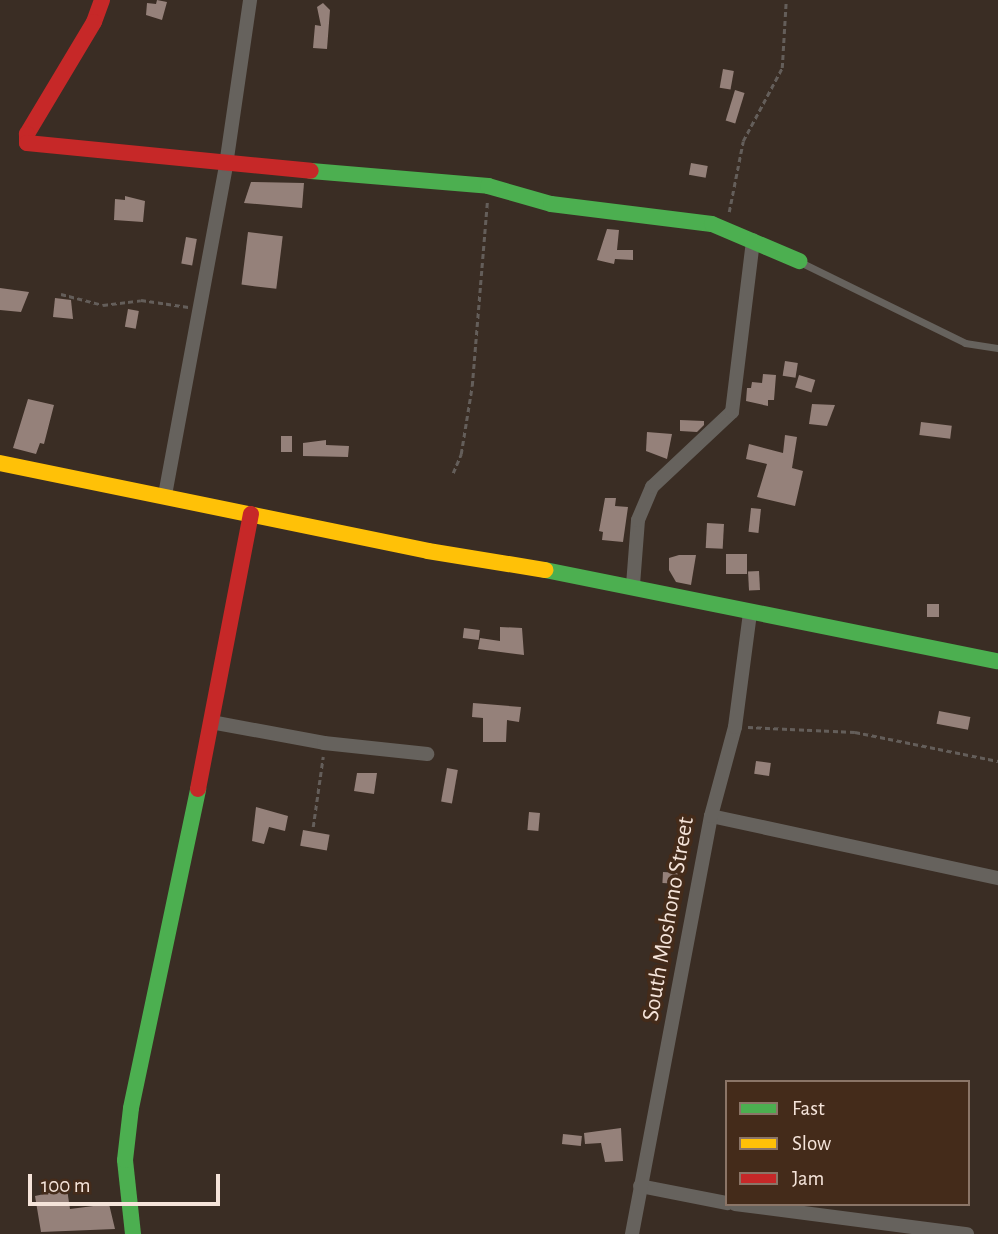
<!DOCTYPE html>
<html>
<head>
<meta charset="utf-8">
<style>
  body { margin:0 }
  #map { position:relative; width:998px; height:1234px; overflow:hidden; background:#3a2d24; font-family:"Alegreya Sans",sans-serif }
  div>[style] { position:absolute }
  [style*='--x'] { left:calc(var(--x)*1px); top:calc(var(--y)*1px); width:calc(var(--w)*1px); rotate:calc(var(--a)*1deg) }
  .building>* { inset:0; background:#95817a; transform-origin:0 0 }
  .path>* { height:2.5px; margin-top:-1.25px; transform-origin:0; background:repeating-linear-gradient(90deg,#645e5a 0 5px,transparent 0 8.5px) }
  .lane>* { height:7px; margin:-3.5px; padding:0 3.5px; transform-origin:3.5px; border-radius:3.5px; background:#66625d }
  .street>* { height:14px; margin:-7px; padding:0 7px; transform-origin:7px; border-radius:7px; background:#66625d }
  .fast>* { height:16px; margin:-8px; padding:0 8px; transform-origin:8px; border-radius:8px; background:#4caf50 }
  .slow>* { height:16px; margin:-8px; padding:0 8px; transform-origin:8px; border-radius:8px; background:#ffc107 }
  .jam>* { height:16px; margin:-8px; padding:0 8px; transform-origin:8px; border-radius:8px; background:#c62828 }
  span { translate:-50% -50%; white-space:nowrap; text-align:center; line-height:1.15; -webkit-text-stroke:7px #442b1a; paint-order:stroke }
  .street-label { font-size:24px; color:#f5e4da }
  .legend { position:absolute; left:725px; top:1080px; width:245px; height:126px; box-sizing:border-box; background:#442b1a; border:2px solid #8b7567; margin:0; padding:9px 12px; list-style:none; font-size:21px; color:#f5e4da }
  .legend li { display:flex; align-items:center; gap:14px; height:35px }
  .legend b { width:35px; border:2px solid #8b7567 }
  .scale { position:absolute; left:28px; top:1174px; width:192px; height:32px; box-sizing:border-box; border:4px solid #f5e4da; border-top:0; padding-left:9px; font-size:21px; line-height:24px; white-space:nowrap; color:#f5e4da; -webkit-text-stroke:5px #442b1a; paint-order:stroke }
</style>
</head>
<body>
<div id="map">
  <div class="building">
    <i style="clip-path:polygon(157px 0,167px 2px,162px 20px,146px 15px,147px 3px,156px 4px)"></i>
    <i style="clip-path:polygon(323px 3px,330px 10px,327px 49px,313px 48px,315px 25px,321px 26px,317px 7px)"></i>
    <i style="left:723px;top:69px;width:11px;height:19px;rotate:10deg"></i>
    <i style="left:735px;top:90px;width:10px;height:32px;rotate:17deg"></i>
    <i style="left:691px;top:163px;width:17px;height:12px;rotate:10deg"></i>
    <i style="clip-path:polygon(251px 182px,304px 183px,302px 208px,244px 203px)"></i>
    <i style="clip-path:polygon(125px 196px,145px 201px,143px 222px,114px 220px,115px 199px,125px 200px)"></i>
    <i style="clip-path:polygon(607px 229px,619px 230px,617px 250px,633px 250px,633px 260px,615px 259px,614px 264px,597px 260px)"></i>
    <i style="left:248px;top:232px;width:35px;height:53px;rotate:7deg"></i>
    <i style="left:186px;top:237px;width:11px;height:27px;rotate:10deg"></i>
    <i style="clip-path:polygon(0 288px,29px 292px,21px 312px,0 310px)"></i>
    <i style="clip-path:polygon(55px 298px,71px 300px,73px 319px,53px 317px)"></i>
    <i style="left:128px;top:309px;width:11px;height:18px;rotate:10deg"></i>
    <i style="left:785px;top:361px;width:13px;height:15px;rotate:9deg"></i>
    <i style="clip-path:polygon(763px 374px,776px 375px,774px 400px,768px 400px,768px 406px,746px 401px,747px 388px,751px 388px,752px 382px,762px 383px)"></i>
    <i style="left:799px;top:375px;width:17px;height:13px;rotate:17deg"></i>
    <i style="clip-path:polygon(28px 399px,54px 405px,44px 444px,40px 443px,36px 454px,13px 448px)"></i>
    <i style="clip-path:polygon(812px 404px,835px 405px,827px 426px,809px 424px)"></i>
    <i style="clip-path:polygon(680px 420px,704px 421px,704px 425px,697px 432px,680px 431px)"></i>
    <i style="left:921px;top:422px;width:31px;height:13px;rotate:7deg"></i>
    <i style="clip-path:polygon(647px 432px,672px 434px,667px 459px,646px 451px)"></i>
    <i style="clip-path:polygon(785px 435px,797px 437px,792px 468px,803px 471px,795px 506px,757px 497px,767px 464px,746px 459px,749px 444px,783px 453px)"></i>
    <i style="left:281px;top:436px;width:11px;height:16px"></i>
    <i style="clip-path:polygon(326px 440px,326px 445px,349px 446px,348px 457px,303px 456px,303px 443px)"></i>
    <i style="clip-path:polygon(605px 498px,616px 498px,615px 506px,628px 507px,623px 542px,602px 540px,603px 532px,599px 531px)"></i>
    <i style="left:751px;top:508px;width:10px;height:24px;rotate:6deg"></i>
    <i style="left:707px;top:523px;width:17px;height:25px;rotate:3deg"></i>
    <i style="left:726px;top:554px;width:21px;height:20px"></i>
    <i style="clip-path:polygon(679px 555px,696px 555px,691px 585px,676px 582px,669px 570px,669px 558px)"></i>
    <i style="left:759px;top:571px;width:19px;height:11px;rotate:87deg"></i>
    <i style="left:927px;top:604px;width:12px;height:13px"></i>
    <i style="clip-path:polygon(500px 627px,522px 628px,524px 655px,478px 649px,480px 638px,500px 641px)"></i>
    <i style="left:464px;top:628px;width:16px;height:10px;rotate:7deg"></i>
    <i style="clip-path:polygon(473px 703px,521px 707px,519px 722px,507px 720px,506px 742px,483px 742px,483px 718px,472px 717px)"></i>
    <i style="left:939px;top:711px;width:32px;height:13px;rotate:11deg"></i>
    <i style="left:756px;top:761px;width:15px;height:13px;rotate:8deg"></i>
    <i style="left:447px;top:768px;width:11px;height:34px;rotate:10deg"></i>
    <i style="clip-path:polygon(357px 773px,377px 773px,374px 794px,354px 791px)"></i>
    <i style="clip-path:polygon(256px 807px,288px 816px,285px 831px,269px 827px,264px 844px,252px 841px)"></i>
    <i style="left:529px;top:812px;width:11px;height:18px;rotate:5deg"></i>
    <i style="left:303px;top:830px;width:27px;height:16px;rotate:10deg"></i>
    <i style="left:663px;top:872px;width:18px;height:11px;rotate:3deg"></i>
    <i style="clip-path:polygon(621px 1128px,623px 1161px,605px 1162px,601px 1143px,585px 1144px,584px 1133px)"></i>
    <i style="left:563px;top:1134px;width:19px;height:10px;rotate:6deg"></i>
    <i style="clip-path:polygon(67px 1189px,70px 1209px,109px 1204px,115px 1229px,41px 1232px,35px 1196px)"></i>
  </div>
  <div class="path">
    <i style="--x:729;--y:212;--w:72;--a:-78.8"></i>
    <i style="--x:743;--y:141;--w:83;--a:-61.9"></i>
    <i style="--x:782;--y:68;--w:68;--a:-86.6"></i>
    <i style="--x:61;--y:294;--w:43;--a:14.7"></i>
    <i style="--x:103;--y:305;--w:38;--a:-7"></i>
    <i style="--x:141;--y:300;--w:48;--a:8.5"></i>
    <i style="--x:453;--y:473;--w:21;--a:-67"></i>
    <i style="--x:461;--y:454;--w:69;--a:-80.8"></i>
    <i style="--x:472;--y:386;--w:184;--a:-85.3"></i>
    <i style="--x:748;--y:727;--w:107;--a:2.7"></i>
    <i style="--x:855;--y:732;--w:146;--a:11.5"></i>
    <i style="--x:313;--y:827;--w:71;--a:-81.9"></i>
  </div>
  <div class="lane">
    <i style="--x:800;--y:262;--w:184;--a:26.1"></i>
    <i style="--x:965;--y:343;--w:33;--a:9"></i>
  </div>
  <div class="street">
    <i style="--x:165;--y:495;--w:336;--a:-79.5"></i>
    <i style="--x:226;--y:165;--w:167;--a:-81.7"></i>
    <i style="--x:633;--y:585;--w:65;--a:-85.6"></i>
    <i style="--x:638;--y:520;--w:36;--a:-67"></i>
    <i style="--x:652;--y:487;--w:110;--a:-43.2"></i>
    <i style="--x:732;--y:412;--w:173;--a:-83"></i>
    <i style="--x:211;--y:722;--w:115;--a:10.5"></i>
    <i style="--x:324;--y:743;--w:104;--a:6.1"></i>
    <i style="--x:711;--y:816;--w:294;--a:12.2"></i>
    <i style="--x:640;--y:1186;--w:89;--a:11.1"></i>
    <i style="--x:735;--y:1204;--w:234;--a:7.4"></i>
    <i style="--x:632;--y:1234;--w:425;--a:-79.3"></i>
    <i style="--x:711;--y:816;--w:92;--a:-74.9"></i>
    <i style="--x:735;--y:727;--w:115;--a:-82.5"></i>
  </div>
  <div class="fast">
    <i style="--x:311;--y:171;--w:178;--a:4.8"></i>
    <i style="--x:488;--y:186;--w:66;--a:15.9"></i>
    <i style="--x:551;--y:204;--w:162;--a:7.1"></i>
    <i style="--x:712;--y:224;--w:95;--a:23"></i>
    <i style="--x:545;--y:570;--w:462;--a:11.4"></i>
    <i style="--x:133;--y:1234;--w:74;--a:-96.2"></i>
    <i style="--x:125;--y:1160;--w:52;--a:-83.4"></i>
    <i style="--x:131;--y:1108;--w:326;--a:-78.1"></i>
  </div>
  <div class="slow">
    <i style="--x:0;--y:463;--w:437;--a:11.6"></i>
    <i style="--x:428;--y:551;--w:119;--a:9.2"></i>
  </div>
  <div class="jam">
    <i style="--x:102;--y:0;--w:23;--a:110"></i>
    <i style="--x:94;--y:22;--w:131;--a:120.9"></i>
    <i style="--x:27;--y:134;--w:9;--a:90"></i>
    <i style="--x:27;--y:143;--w:285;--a:5.6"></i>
    <i style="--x:198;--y:789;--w:280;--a:-79.1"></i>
  </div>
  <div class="street-label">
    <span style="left:669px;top:919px;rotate:-80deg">South Moshono Street</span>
  </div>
  <ul class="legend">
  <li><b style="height:9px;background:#4caf50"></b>Fast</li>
  <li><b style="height:9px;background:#ffc107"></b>Slow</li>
  <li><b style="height:9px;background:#c62828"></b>Jam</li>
  </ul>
  <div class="scale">100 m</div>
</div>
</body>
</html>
